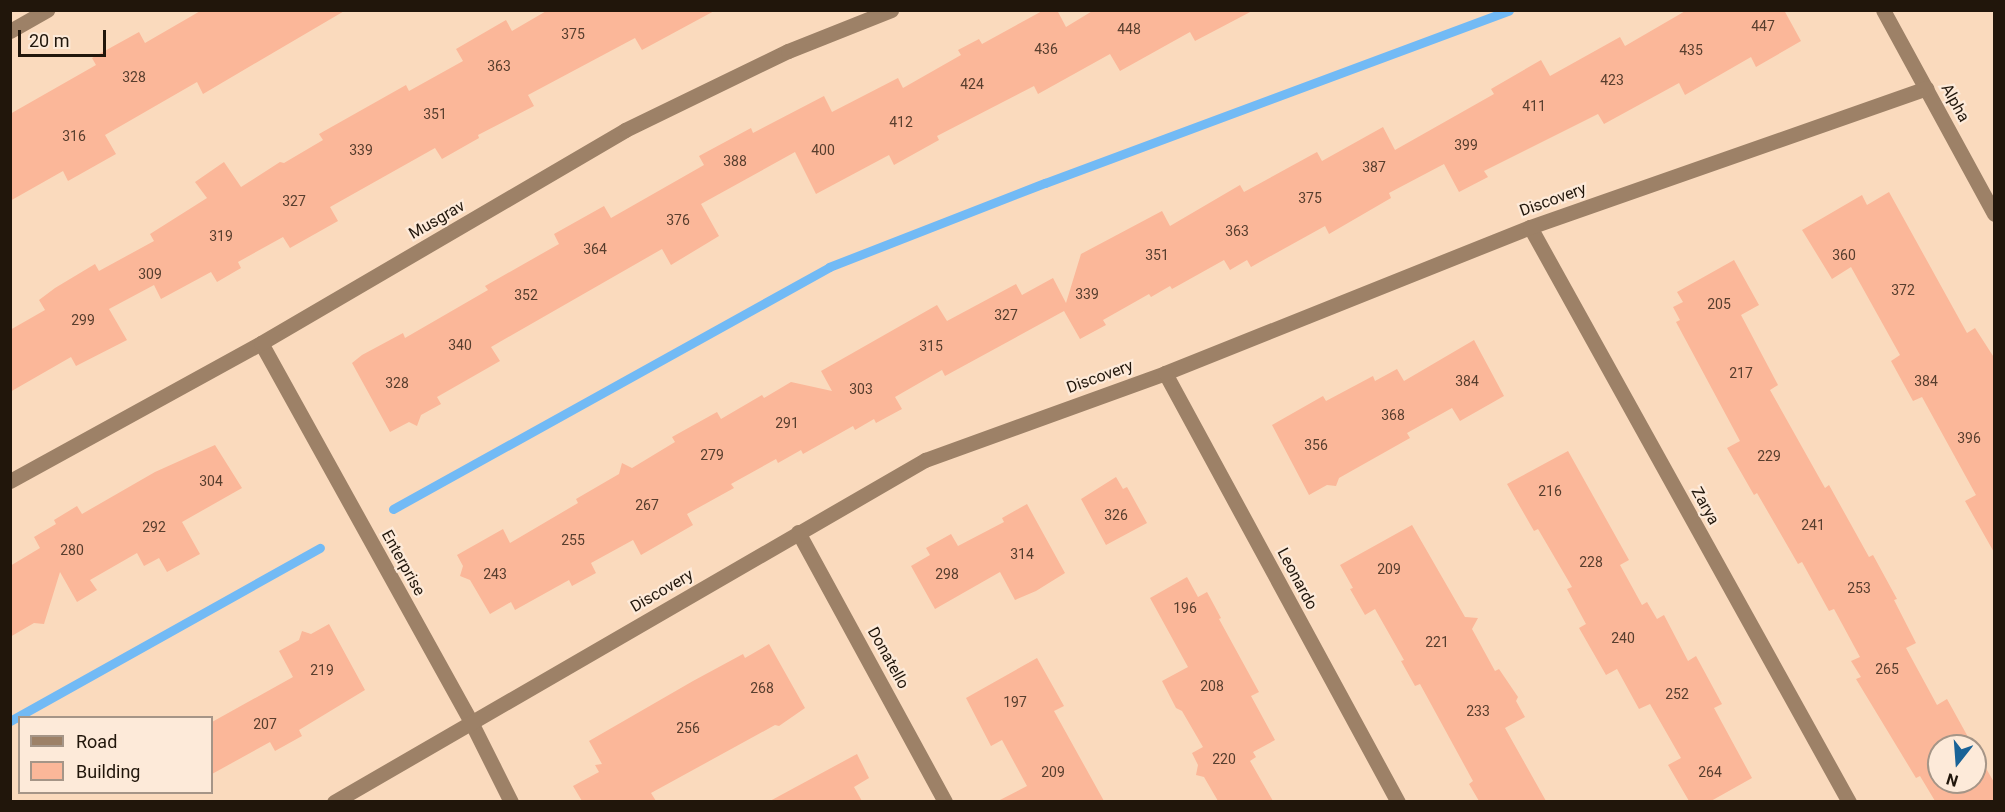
<!DOCTYPE html>
<html>
<head>
<meta charset="utf-8">
<style>
  body { margin:0 }
  #map { position:relative; width:2005px; height:812px; overflow:hidden; background:#fadabd; font-family:Roboto,sans-serif }
  div>[style] { position:absolute }
  [style*='--x'] { left:calc(var(--x)*1px); top:calc(var(--y)*1px); width:calc(var(--w)*1px); rotate:calc(var(--a)*1deg) }
  .stream>* { height:9px; margin:-4.5px; padding:0 4.5px; transform-origin:4.5px; border-radius:4.5px; background:#72baf5 }
  .building>* { inset:0; background:#fbb799 }
  .minor>* { height:15px; margin:-7.5px; padding:0 7.5px; transform-origin:7.5px; border-radius:7.5px; background:#9d8167 }
  span { translate:-50% -50%; white-space:nowrap; text-align:center; line-height:1.15; -webkit-text-stroke:4.5px #fdead9; paint-order:stroke }
  .number-label { font-size:14px; color:#583e2e }
  .number-label span { -webkit-text-stroke-width:0 }
  .street-label { font-size:16px; color:#21160b }
  .frame { position:absolute; inset:0; border:12px solid #21160b; pointer-events:none }
  .legend { position:absolute; left:18px; top:716px; width:195px; height:78px; box-sizing:border-box; background:#fdead9; border:2px solid #a59587; margin:0; padding:8px 10px; list-style:none; font-size:18px; color:#21160b }
  .legend li { display:flex; align-items:center; gap:12px; height:30px }
  .legend b { width:30px; border:2px solid #a59587 }
  .north { position:absolute; left:1927px; top:734px; width:60px; height:60px; box-sizing:border-box; background:#fdead9; border:2px solid #a59587; border-radius:50%; rotate:197deg; font-size:16px; font-weight:700; line-height:24px; text-align:center; color:#21160b }
  .north::after { content:''; display:block; margin:auto; width:21px; height:27px; background:#1a6397; clip-path:polygon(50% 0,100% 100%,50% 72%,0 100%) }
  .scale { position:absolute; left:18px; top:30px; width:88px; height:27px; box-sizing:border-box; border:3px solid #21160b; border-top:0; padding-left:8px; font-size:18px; line-height:21px; white-space:nowrap; color:#21160b; -webkit-text-stroke:4px #fdead9; paint-order:stroke }
</style>
</head>
<body>
<div id="map">
  <div class="stream">
    <i style="--x:393;--y:509;--w:499;--a:-29"></i>
    <i style="--x:829;--y:267;--w:232;--a:-21.3"></i>
    <i style="--x:1045;--y:183;--w:495;--a:-20.4"></i>
    <i style="--x:10;--y:721;--w:355;--a:-29.2"></i>
  </div>
  <div class="building">
    <i style="clip-path:polygon(202px 10px,346px 10px,203px 94px,197px 82px,105px 135px,116px 154px,68px 181px,63px 171px,10px 201px,10px 114px,96px 65px,92px 58px,139px 32px,145px 43px)"></i>
    <i style="clip-path:polygon(548px 10px,716px 10px,642px 50px,635px 38px,528px 95px,534px 106px,478px 135px,479px 138px,442px 159px,435px 148px,330px 207px,338px 221px,290px 248px,283px 237px,238px 262px,241px 268px,217px 282px,211px 272px,161px 299px,154px 285px,109px 309px,127px 340px,76px 366px,71px 357px,10px 392px,10px 330px,45px 310px,39px 300px,55px 288px,95px 264px,99px 271px,154px 241px,150px 234px,207px 198px,195px 182px,224px 162px,241px 187px,280px 162px,284px 163px,323px 140px,319px 134px,406px 85px,409px 91px,463px 61px,456px 49px,506px 20px,512px 31px)"></i>
    <i style="clip-path:polygon(1044px 10px,1057px 10px,1066px 27px,1094px 10px,1254px 10px,1195px 41px,1190px 32px,1120px 71px,1110px 54px,1038px 94px,1034px 86px,937px 136px,939px 140px,894px 165px,889px 155px,816px 194px,795px 152px,701px 204px,719px 236px,671px 265px,662px 249px,491px 347px,500px 361px,437px 397px,441px 404px,421px 415px,417px 426px,409px 422px,390px 432px,352px 363px,362px 355px,403px 333px,405px 338px,488px 290px,485px 286px,559px 244px,554px 234px,604px 206px,611px 218px,704px 165px,699px 156px,751px 128px,753px 133px,824px 96px,832px 112px,898px 78px,903px 88px,961px 55px,958px 50px,979px 39px,982px 44px)"></i>
    <i style="clip-path:polygon(1687px 10px,1784px 10px,1801px 41px,1756px 67px,1751px 57px,1685px 95px,1679px 83px,1604px 124px,1598px 114px,1484px 171px,1488px 177px,1459px 192px,1444px 164px,1389px 193px,1391px 198px,1329px 234px,1325px 226px,1251px 267px,1247px 260px,1230px 270px,1224px 260px,1172px 289px,1170px 286px,1151px 297px,1149px 294px,1103px 320px,1106px 325px,1080px 339px,1064px 311px,945px 376px,942px 370px,895px 397px,902px 409px,876px 423px,874px 419px,855px 430px,853px 426px,803px 454px,801px 450px,778px 463px,776px 459px,731px 484px,734px 488px,687px 514px,693px 525px,641px 555px,633px 540px,591px 563px,596px 573px,572px 586px,569px 580px,515px 610px,511px 602px,490px 614px,470px 580px,460px 576px,463px 566px,457px 555px,503px 529px,510px 543px,578px 503px,576px 499px,619px 474px,622px 463px,632px 468px,675px 442px,672px 437px,717px 412px,721px 419px,762px 395px,764px 398px,791px 382px,832px 391px,821px 371px,937px 305px,947px 321px,1016px 284px,1022px 295px,1053px 278px,1066px 303px,1081px 254px,1162px 211px,1170px 226px,1240px 185px,1244px 192px,1317px 152px,1322px 161px,1383px 127px,1395px 150px,1494px 94px,1491px 89px,1541px 60px,1550px 76px,1620px 37px,1625px 46px)"></i>
    <i style="clip-path:polygon(1889px 192px,1967px 333px,1975px 328px,1995px 359px,1995px 554px,1965px 501px,1976px 495px,1922px 397px,1913px 401px,1891px 361px,1900px 355px,1851px 267px,1832px 279px,1802px 230px,1862px 195px,1867px 205px)"></i>
    <i style="clip-path:polygon(1734px 260px,1759px 305px,1741px 315px,1778px 385px,1770px 390px,1825px 488px,1829px 485px,1869px 557px,1873px 555px,1897px 599px,1894px 600px,1916px 643px,1906px 648px,1937px 705px,1947px 699px,1973px 746px,1939px 746px,1939px 782px,1975px 782px,1975px 749px,1995px 784px,1995px 801px,1935px 801px,1920px 776px,1916px 778px,1856px 679px,1861px 677px,1851px 661px,1860px 657px,1834px 609px,1829px 611px,1802px 562px,1798px 564px,1757px 493px,1754px 495px,1727px 448px,1740px 441px,1676px 322px,1680px 320px,1673px 307px,1683px 302px,1677px 292px)"></i>
    <i style="clip-path:polygon(1474px 340px,1504px 396px,1460px 421px,1452px 408px,1407px 433px,1410px 438px,1339px 478px,1336px 486px,1327px 485px,1309px 495px,1272px 425px,1323px 396px,1326px 401px,1373px 376px,1375px 381px,1397px 369px,1404px 381px)"></i>
    <i style="clip-path:polygon(215px 445px,242px 488px,182px 522px,200px 554px,167px 572px,159px 558px,144px 566px,137px 553px,90px 580px,97px 590px,77px 602px,60px 572px,44px 624px,34px 623px,10px 637px,10px 566px,40px 548px,34px 537px,56px 524px,54px 520px,77px 506px,82px 514px,155px 472px)"></i>
    <i style="clip-path:polygon(1568px 451px,1629px 560px,1620px 565px,1642px 605px,1647px 602px,1657px 619px,1664px 615px,1688px 661px,1696px 656px,1722px 704px,1714px 708px,1752px 778px,1711px 801px,1689px 801px,1668px 765px,1681px 758px,1650px 704px,1639px 709px,1617px 669px,1606px 675px,1579px 628px,1586px 624px,1567px 589px,1572px 587px,1538px 529px,1534px 531px,1507px 484px)"></i>
    <i style="clip-path:polygon(1116px 477px,1123px 489px,1127px 487px,1147px 523px,1106px 545px,1081px 499px)"></i>
    <i style="clip-path:polygon(1027px 504px,1065px 573px,1036px 591px,1015px 600px,1000px 572px,935px 609px,911px 566px,930px 555px,926px 548px,951px 534px,958px 546px,1004px 522px,1002px 518px)"></i>
    <i style="clip-path:polygon(1412px 525px,1465px 617px,1478px 618px,1472px 629px,1495px 671px,1499px 669px,1518px 697px,1516px 701px,1525px 717px,1505px 728px,1546px 801px,1479px 801px,1469px 784px,1473px 781px,1420px 684px,1415px 686px,1401px 661px,1404px 660px,1375px 609px,1365px 615px,1350px 589px,1353px 588px,1340px 565px)"></i>
    <i style="clip-path:polygon(1187px 577px,1198px 597px,1207px 592px,1221px 618px,1219px 619px,1259px 692px,1251px 696px,1275px 740px,1253px 752px,1256px 757px,1250px 761px,1273px 801px,1218px 801px,1204px 777px,1196px 775px,1198px 765px,1192px 753px,1203px 747px,1182px 711px,1176px 708px,1162px 681px,1188px 667px,1150px 598px)"></i>
    <i style="clip-path:polygon(329px 624px,365px 690px,299px 730px,302px 736px,275px 751px,270px 742px,212px 774px,212px 722px,293px 677px,279px 651px,299px 640px,302px 631px,311px 634px)"></i>
    <i style="clip-path:polygon(769px 644px,805px 708px,779px 726px,775px 725px,651px 793px,656px 801px,582px 801px,573px 786px,599px 772px,595px 765px,602px 764px,589px 741px,693px 681px,743px 654px,745px 658px)"></i>
    <i style="clip-path:polygon(1037px 658px,1064px 706px,1054px 711px,1104px 801px,998px 801px,1027px 786px,1002px 740px,991px 746px,966px 698px)"></i>
    <i style="clip-path:polygon(857px 754px,869px 778px,854px 787px,862px 801px,770px 801px)"></i>
  </div>
  <div class="minor">
    <i style="--x:1883;--y:10;--w:232;--a:61.4"></i>
    <i style="--x:10;--y:31;--w:43;--a:-29.6"></i>
    <i style="--x:1530;--y:227;--w:658;--a:60.98"></i>
    <i style="--x:261;--y:343;--w:436;--a:61"></i>
    <i style="--x:472;--y:724;--w:87;--a:63.4"></i>
    <i style="--x:1165;--y:373;--w:488;--a:61.5"></i>
    <i style="--x:10;--y:481;--w:286;--a:-28.8"></i>
    <i style="--x:261;--y:343;--w:422;--a:-30.3"></i>
    <i style="--x:625;--y:130;--w:181;--a:-25.9"></i>
    <i style="--x:788;--y:51;--w:111;--a:-21.7"></i>
    <i style="--x:798;--y:532;--w:307;--a:61.4"></i>
    <i style="--x:334;--y:802;--w:683;--a:-30.06"></i>
    <i style="--x:925;--y:460;--w:255;--a:-19.9"></i>
    <i style="--x:1165;--y:373;--w:393;--a:-21.8"></i>
    <i style="--x:1530;--y:227;--w:420;--a:-19.3"></i>
  </div>
  <div class="number-label">
    <span style="left:1763px;top:26px">447</span>
    <span style="left:1129px;top:29px">448</span>
    <span style="left:573px;top:34px">375</span>
    <span style="left:1046px;top:49px">436</span>
    <span style="left:1691px;top:50px">435</span>
    <span style="left:499px;top:66px">363</span>
    <span style="left:134px;top:77px">328</span>
    <span style="left:1612px;top:80px">423</span>
    <span style="left:972px;top:84px">424</span>
    <span style="left:1534px;top:106px">411</span>
    <span style="left:435px;top:114px">351</span>
    <span style="left:901px;top:122px">412</span>
    <span style="left:74px;top:136px">316</span>
    <span style="left:1466px;top:145px">399</span>
    <span style="left:361px;top:150px">339</span>
    <span style="left:823px;top:150px">400</span>
    <span style="left:735px;top:161px">388</span>
    <span style="left:1374px;top:167px">387</span>
    <span style="left:1310px;top:198px">375</span>
    <span style="left:294px;top:201px">327</span>
    <span style="left:678px;top:220px">376</span>
    <span style="left:1237px;top:231px">363</span>
    <span style="left:221px;top:236px">319</span>
    <span style="left:595px;top:249px">364</span>
    <span style="left:1157px;top:255px">351</span>
    <span style="left:1844px;top:255px">360</span>
    <span style="left:150px;top:274px">309</span>
    <span style="left:1903px;top:290px">372</span>
    <span style="left:1087px;top:294px">339</span>
    <span style="left:526px;top:295px">352</span>
    <span style="left:1719px;top:304px">205</span>
    <span style="left:1006px;top:315px">327</span>
    <span style="left:83px;top:320px">299</span>
    <span style="left:460px;top:345px">340</span>
    <span style="left:931px;top:346px">315</span>
    <span style="left:1741px;top:373px">217</span>
    <span style="left:1467px;top:381px">384</span>
    <span style="left:1926px;top:381px">384</span>
    <span style="left:397px;top:383px">328</span>
    <span style="left:861px;top:389px">303</span>
    <span style="left:1393px;top:415px">368</span>
    <span style="left:787px;top:423px">291</span>
    <span style="left:1969px;top:438px">396</span>
    <span style="left:1316px;top:445px">356</span>
    <span style="left:712px;top:455px">279</span>
    <span style="left:1769px;top:456px">229</span>
    <span style="left:211px;top:481px">304</span>
    <span style="left:1550px;top:491px">216</span>
    <span style="left:647px;top:505px">267</span>
    <span style="left:1116px;top:515px">326</span>
    <span style="left:1813px;top:525px">241</span>
    <span style="left:154px;top:527px">292</span>
    <span style="left:573px;top:540px">255</span>
    <span style="left:72px;top:550px">280</span>
    <span style="left:1022px;top:554px">314</span>
    <span style="left:1591px;top:562px">228</span>
    <span style="left:1389px;top:569px">209</span>
    <span style="left:495px;top:574px">243</span>
    <span style="left:947px;top:574px">298</span>
    <span style="left:1859px;top:588px">253</span>
    <span style="left:1185px;top:608px">196</span>
    <span style="left:1623px;top:638px">240</span>
    <span style="left:1437px;top:642px">221</span>
    <span style="left:1887px;top:669px">265</span>
    <span style="left:322px;top:670px">219</span>
    <span style="left:1212px;top:686px">208</span>
    <span style="left:762px;top:688px">268</span>
    <span style="left:1677px;top:694px">252</span>
    <span style="left:1015px;top:702px">197</span>
    <span style="left:1478px;top:711px">233</span>
    <span style="left:265px;top:724px">207</span>
    <span style="left:688px;top:728px">256</span>
    <span style="left:1224px;top:759px">220</span>
    <span style="left:1053px;top:772px">209</span>
    <span style="left:1710px;top:772px">264</span>
  </div>
  <div class="street-label">
    <span style="left:1955px;top:103px;rotate:61deg">Alpha</span>
    <span style="left:1553px;top:200px;rotate:-20deg">Discovery</span>
    <span style="left:437px;top:220px;rotate:-30deg">Musgrav</span>
    <span style="left:1100px;top:377px;rotate:-20deg">Discovery</span>
    <span style="left:1705px;top:506px;rotate:61deg">Zarya</span>
    <span style="left:403px;top:563px;rotate:61deg">Enterprise</span>
    <span style="left:1297px;top:579px;rotate:62deg">Leonardo</span>
    <span style="left:662px;top:591px;rotate:-30deg">Discovery</span>
    <span style="left:888px;top:658px;rotate:61deg">Donatello</span>
  </div>
  <div class="frame"></div>
  <ul class="legend">
  <li><b style="height:8px;background:#9d8167"></b>Road</li>
  <li><b style="height:16px;background:#fbb799"></b>Building</li>
  </ul>
  <div class="north">N</div>
  <div class="scale">20 m</div>
</div>
</body>
</html>
